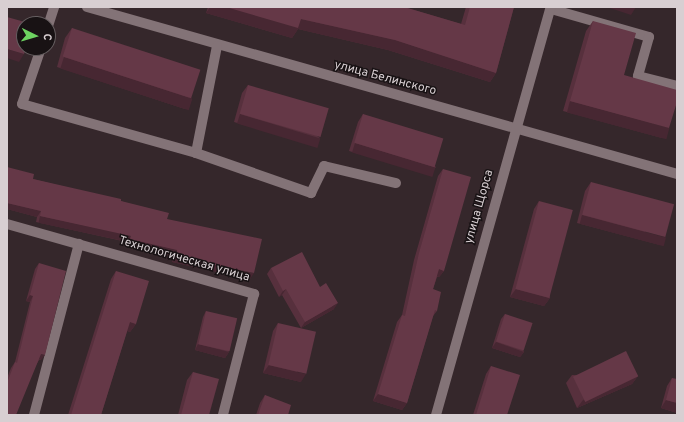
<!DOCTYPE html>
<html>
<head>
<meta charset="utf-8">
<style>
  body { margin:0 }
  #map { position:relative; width:684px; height:422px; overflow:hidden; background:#35272b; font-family:Overpass,sans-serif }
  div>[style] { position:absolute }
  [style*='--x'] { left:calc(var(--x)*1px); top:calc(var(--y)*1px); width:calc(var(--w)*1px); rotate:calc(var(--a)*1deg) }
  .minor>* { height:10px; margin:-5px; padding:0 5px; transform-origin:5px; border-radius:5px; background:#837377 }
  .wall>* { inset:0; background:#57303d }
  .shaded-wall>* { inset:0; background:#472732; transform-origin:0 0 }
  .building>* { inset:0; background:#653847; transform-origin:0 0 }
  span { translate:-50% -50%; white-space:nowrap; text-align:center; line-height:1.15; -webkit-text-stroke:3px #181214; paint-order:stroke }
  .street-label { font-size:12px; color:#d8cfd2 }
  .frame { position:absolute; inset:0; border:8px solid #d8cfd2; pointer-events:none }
  .north { position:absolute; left:16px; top:16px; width:40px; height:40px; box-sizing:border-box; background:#181214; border:1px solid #655e60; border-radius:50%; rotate:95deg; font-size:11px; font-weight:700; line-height:16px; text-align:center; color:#d8cfd2 }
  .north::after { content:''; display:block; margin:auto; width:14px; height:18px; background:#6dd361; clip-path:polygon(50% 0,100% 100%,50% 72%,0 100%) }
</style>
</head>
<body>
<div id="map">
  <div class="minor">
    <i style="--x:87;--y:7;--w:613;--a:15.8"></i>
    <i style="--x:551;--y:9;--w:102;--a:15.9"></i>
    <i style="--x:649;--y:37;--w:41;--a:105.8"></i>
    <i style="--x:638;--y:76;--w:40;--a:14.4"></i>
    <i style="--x:48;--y:26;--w:20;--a:-72"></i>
    <i style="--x:41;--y:48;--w:59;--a:108.7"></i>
    <i style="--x:22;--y:104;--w:181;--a:15.7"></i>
    <i style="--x:196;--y:153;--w:109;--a:-78.9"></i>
    <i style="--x:196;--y:153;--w:122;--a:19.2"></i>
    <i style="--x:311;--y:193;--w:30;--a:-64"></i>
    <i style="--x:324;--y:166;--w:74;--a:13.3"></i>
    <i style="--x:7;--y:224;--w:257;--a:15.8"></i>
    <i style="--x:254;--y:294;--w:125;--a:104.4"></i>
    <i style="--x:34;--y:415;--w:177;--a:-75.3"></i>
    <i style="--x:436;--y:415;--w:424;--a:-74.3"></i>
  </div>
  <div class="wall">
    <i style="clip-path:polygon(208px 7px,404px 7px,461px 24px,466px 7px,514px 7px,496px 73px,490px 82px,388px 50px,298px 29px,292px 38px,206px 13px)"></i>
    <i style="clip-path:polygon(593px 21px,624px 75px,662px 138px,563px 111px,586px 31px)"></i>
    <i style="clip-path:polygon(72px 28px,192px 99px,185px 109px,57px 67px,65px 38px)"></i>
    <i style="clip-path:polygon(248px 85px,320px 138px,314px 146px,234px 122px,242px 93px)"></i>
    <i style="clip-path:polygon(363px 114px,436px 167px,430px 175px,349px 151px,358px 122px)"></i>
    <i style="clip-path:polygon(7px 167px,33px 179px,121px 201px,167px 219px,250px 279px,172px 262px,173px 256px,126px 245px,127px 242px,36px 222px,37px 217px,7px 209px)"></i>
    <i style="clip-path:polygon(443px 169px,444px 271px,439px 277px,437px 277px,433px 289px,437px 311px,433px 316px,407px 403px,402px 410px,373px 401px,397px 322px,402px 315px,414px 260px,438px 176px)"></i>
    <i style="clip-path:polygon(591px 182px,660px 245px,577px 223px,585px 191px)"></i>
    <i style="clip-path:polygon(539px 201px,550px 298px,544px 306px,510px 297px,534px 209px)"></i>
    <i style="clip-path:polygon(39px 263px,41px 360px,39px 360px,7px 415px,7px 378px,11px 368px,15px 362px,30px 302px,26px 301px,35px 269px)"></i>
    <i style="clip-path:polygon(271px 268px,320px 287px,334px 309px,301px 328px,282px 295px,279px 297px,267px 274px)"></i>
    <i style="clip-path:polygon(116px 271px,136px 324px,130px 332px,127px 331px,101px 415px,68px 415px,111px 279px)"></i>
    <i style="clip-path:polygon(206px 311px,229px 352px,225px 358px,195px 350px,203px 317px)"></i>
    <i style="clip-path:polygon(505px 314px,524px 352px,520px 357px,492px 348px,501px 319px)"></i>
    <i style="clip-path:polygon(278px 323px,301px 382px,263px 373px,273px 331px)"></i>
    <i style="clip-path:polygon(491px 366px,507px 415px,473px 415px,486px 374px)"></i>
    <i style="clip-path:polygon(193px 372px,209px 415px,178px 415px,187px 380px)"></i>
    <i style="clip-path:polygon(572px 375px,638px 376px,632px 384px,577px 408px,566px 383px)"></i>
    <i style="clip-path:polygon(672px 378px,677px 413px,661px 408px,667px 386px)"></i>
    <i style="clip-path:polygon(265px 395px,288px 415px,256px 415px,260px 403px)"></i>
  </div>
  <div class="shaded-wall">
    <i style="clip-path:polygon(210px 7px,226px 7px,301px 19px,395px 40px,496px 73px,490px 82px,388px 50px,298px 29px,292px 38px,206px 13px)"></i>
    <i style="clip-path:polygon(607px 7px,636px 7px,631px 15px)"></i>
    <i style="clip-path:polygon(7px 49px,24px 54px,19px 62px,7px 58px)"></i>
    <i style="left:64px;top:57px;width:135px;height:12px;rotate:18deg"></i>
    <i style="left:570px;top:101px;width:103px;height:12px;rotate:15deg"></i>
    <i style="left:240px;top:114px;width:84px;height:10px;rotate:17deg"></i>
    <i style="left:355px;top:143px;width:84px;height:10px;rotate:17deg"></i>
    <i style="clip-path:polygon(7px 203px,41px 211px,37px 217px,7px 209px)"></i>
    <i style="left:582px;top:215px;width:87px;height:9px;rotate:15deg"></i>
    <i style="left:40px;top:216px;width:93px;height:7px;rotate:12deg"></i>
    <i style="left:130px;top:239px;width:48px;height:7px;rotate:13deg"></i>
    <i style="clip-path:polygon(176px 257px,254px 273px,250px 279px,172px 262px)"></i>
    <i style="clip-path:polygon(439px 269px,444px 271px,439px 277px,435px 276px)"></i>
    <i style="clip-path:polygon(286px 289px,282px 295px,279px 297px,283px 291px)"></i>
    <i style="clip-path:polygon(516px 289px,550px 298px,544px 306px,510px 297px)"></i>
    <i style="clip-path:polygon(30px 295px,33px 296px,30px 302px,26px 301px)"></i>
    <i style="clip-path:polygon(338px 303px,334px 309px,301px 328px,305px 322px)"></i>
    <i style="clip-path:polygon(130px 322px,136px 324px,130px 332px,124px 330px)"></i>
    <i style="clip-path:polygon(496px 342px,524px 352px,520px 357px,492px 348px)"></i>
    <i style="clip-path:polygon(198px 344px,229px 352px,225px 358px,195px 350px)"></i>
    <i style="clip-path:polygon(41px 354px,45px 355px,41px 360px,37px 359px)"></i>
    <i style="clip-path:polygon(269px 365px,306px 374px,301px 382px,263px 373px)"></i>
    <i style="clip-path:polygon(638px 376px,632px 384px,577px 408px,583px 400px)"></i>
    <i style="clip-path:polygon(378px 394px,407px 403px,402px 410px,373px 401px)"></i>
    <i style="clip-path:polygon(666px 400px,677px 403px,677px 413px,661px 408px)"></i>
  </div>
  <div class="building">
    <i style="clip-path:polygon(226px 7px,404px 7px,465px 25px,470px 7px,514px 7px,496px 73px,395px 40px,301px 19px,298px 28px)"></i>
    <i style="clip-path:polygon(7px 17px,32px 24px,24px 24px,24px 48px,26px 48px,24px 54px,7px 49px)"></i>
    <i style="clip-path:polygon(593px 21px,636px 33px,624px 75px,677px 90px,677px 102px,669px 128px,570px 101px)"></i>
    <i style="left:72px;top:28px;width:135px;height:30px;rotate:18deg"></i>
    <i style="left:248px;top:85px;width:84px;height:30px;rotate:16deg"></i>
    <i style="left:363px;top:114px;width:84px;height:30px;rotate:17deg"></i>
    <i style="clip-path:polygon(7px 167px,34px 174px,33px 179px,121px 199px,121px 201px,169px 213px,167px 219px,262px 239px,254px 273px,176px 257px,177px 250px,130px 239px,131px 236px,40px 216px,41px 211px,7px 203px)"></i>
    <i style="clip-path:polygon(443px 169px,471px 177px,444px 271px,439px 269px,433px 289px,441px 292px,437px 311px,435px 310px,407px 403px,378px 394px,402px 315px,405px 316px,419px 253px)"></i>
    <i style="left:591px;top:182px;width:86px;height:34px;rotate:15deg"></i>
    <i style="left:539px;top:201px;width:35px;height:91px;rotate:15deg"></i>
    <i style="clip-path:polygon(302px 252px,320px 287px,326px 283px,338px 303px,305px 322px,286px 289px,283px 291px,271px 268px)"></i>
    <i style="clip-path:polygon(39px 263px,66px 271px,45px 355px,41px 354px,16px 415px,7px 415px,7px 383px,15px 362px,17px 363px,33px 296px,30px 295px)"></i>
    <i style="clip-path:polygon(116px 271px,149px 281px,136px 324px,130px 322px,101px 415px,71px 415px)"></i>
    <i style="left:206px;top:311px;width:32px;height:34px;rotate:13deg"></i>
    <i style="left:505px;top:314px;width:29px;height:29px;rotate:18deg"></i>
    <i style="left:278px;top:323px;width:39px;height:43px;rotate:13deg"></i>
    <i style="left:626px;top:351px;width:28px;height:59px;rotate:64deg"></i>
    <i style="clip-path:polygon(491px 366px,520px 375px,507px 415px,476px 415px)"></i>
    <i style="clip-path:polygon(193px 372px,219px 379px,209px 415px,181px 415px)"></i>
    <i style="clip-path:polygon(672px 378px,677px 379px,677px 403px,666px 400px)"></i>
    <i style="clip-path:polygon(265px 395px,291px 405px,288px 415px,258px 415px)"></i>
  </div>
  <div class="street-label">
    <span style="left:385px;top:79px;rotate:15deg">улица Белинского</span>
    <span style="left:480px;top:207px;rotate:-74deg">улица Щорса</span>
    <span style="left:184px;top:260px;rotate:16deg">Технологическая улица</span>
  </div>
  <div class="frame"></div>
  <div class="north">С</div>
</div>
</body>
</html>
